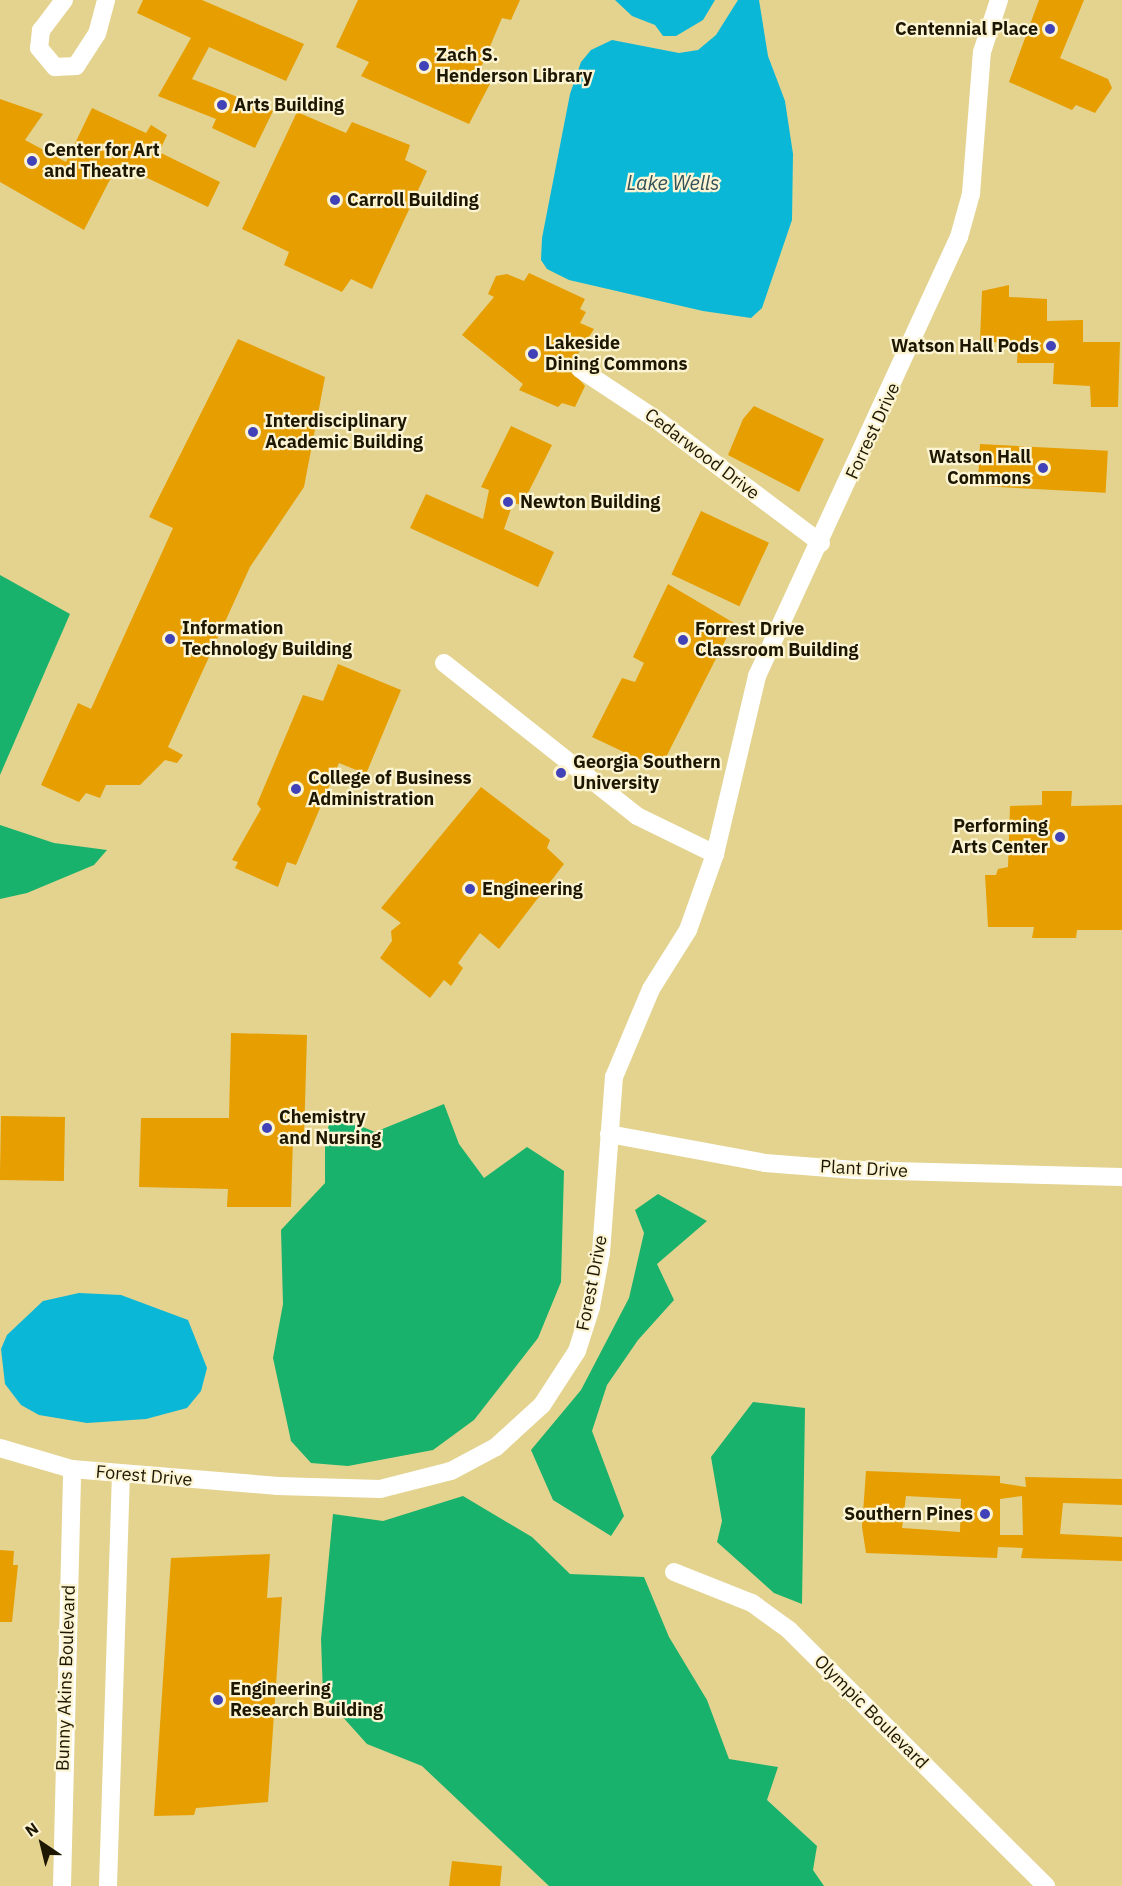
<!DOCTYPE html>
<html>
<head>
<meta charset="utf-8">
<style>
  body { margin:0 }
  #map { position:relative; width:1122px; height:1886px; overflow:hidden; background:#e3d38f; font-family:"IBM Plex Sans",sans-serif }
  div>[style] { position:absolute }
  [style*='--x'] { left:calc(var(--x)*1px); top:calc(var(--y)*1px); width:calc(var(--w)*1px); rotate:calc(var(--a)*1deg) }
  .forest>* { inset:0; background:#18b26c }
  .water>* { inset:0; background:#0ab7d7 }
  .building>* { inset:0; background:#e79e00; transform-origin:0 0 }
  .street>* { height:18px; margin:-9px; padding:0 9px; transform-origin:9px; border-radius:9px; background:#fff }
  .dots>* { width:16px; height:16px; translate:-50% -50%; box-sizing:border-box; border:3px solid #fcf4d3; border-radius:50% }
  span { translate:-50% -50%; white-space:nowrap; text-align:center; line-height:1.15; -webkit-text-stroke:4.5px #fcf4d3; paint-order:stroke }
  .poi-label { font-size:18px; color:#1d1600; font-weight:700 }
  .right { translate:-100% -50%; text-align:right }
  .left { translate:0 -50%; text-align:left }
  .street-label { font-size:18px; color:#1d1600 }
  .water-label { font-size:20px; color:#335158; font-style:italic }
  .north { position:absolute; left:12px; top:1814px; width:60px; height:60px; -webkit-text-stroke:4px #fcf4d3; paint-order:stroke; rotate:325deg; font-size:16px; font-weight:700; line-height:24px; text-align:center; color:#1d1600 }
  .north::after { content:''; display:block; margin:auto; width:21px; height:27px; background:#1d1600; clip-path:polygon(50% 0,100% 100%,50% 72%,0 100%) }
</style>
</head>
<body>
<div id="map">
  <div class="forest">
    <i style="clip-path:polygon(0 575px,70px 614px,0 775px)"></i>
    <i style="clip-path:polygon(0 825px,54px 843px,107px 850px,94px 865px,27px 893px,0 899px)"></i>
    <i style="clip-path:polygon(444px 1104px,459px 1144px,484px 1178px,527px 1147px,564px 1171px,561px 1282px,538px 1338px,474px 1420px,433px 1450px,348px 1466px,311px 1463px,291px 1441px,273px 1358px,283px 1304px,281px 1230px,325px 1183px,325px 1143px,331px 1114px,375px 1132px)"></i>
    <i style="clip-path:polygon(658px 1194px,707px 1221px,657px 1264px,674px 1300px,638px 1340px,607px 1385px,592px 1431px,624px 1516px,611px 1536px,553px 1500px,531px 1450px,581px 1390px,629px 1298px,644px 1233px,635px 1210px)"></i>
    <i style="clip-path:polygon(753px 1402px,805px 1408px,802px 1604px,774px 1593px,717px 1542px,722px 1521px,711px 1457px)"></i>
    <i style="clip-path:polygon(463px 1496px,532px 1537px,570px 1574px,644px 1577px,669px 1637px,707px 1700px,729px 1759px,778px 1767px,767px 1800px,817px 1846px,813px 1870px,824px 1886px,549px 1886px,422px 1766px,367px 1744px,323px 1695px,321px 1639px,333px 1514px,383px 1521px)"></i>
  </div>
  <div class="water">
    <i style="clip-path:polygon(615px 0,715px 0,703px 20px,676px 36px,663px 36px,655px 25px,632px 16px)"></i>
    <i style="clip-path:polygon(738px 0,759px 0,768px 56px,785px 101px,793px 154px,792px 220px,762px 308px,751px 318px,703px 311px,569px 280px,547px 269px,541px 260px,542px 238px,570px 94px,581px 62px,591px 50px,612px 40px,679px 53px,698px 50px,716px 35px)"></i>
    <i style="clip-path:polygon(79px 1293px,121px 1295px,188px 1320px,207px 1368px,201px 1391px,187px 1408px,146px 1419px,87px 1423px,39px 1415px,21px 1405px,5px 1384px,1px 1349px,7px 1335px,43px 1301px)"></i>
  </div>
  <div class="building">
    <i style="clip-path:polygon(143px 0,202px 0,304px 44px,286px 81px,209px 47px,192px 79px,273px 111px,255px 148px,212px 128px,216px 119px,158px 96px,191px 38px,137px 13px)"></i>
    <i style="clip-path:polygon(358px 0,520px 0,511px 20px,502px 18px,480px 70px,493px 78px,469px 124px,361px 76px,369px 62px,336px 47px)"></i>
    <i style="clip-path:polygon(1039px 0,1084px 0,1060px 58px,1108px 79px,1112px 88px,1095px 113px,1076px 105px,1072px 110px,1009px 82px)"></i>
    <i style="clip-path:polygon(0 99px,43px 114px,25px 140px,66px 162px,92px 108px,146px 133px,151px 125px,167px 135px,159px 152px,220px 182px,208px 207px,118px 164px,84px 230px,0 182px)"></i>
    <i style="clip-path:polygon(297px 112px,346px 133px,352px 122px,410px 145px,405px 160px,427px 171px,372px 289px,351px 279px,342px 292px,284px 265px,289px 252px,242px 229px)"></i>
    <i style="clip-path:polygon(529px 273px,585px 299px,580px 309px,586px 312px,580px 323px,594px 329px,569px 368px,585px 386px,575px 407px,562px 403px,558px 407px,519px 390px,523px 384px,462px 335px,494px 297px,488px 294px,496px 276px,507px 274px,524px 281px)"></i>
    <i style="clip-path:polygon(1009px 285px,1009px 297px,1047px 299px,1047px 321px,1083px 320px,1083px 342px,1120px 342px,1118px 407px,1091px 407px,1090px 386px,1053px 384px,1054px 363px,1017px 363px,1018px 344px,980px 341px,982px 291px)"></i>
    <i style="clip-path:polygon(238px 339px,325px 377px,304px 487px,250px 567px,168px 747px,183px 755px,177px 763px,165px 760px,140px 785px,106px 785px,100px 798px,86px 793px,79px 802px,41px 785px,78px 703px,91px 709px,173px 528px,149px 517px)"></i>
    <i style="clip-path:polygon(754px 406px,824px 439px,799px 492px,728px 455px,743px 419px)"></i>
    <i style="clip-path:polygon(511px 426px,552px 445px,522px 505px,513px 503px,504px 529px,554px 552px,538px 587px,410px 528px,426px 494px,483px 519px,489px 490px,481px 487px)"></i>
    <i style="left:980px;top:444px;width:128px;height:42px;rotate:3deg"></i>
    <i style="left:701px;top:511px;width:75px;height:70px;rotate:25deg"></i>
    <i style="clip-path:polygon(668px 584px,734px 623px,660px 769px,592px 737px,622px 678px,635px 682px,644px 663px,633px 657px)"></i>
    <i style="clip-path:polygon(338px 664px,401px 690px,366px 774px,339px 763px,296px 865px,287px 862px,278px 887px,235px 868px,238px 862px,232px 860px,261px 809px,257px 804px,303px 695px,323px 701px)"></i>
    <i style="clip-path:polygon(481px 787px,550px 840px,547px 848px,564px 864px,499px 949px,480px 933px,458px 963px,463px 968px,451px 986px,444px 980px,430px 998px,380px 958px,392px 941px,391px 931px,401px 923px,381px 908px)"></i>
    <i style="clip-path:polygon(1042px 791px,1072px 791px,1071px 806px,1122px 805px,1122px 930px,1077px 930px,1076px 938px,1032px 938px,1034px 927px,988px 927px,985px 875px,996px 875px,998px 869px,1008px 867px,1010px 806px,1042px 805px)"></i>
    <i style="clip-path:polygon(231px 1033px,307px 1035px,304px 1138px,293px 1138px,291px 1207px,227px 1207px,228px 1189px,139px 1187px,141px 1118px,229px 1118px)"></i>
    <i style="left:1px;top:1116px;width:64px;height:64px;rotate:1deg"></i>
    <i style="clip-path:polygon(evenodd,866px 1471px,1000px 1476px,1000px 1483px,1026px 1487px,1025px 1477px,1122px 1479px,1122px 1505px,1063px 1503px,1060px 1534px,1122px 1537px,1122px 1561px,1021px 1558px,1023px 1548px,998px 1547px,997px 1558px,866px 1553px,862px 1527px,866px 1471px,906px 1496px,961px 1499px,960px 1532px,902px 1528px,906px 1496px,866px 1471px,1022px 1496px,1023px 1535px,1000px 1535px,1000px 1499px,1022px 1496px)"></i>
    <i style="clip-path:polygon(0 1550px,14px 1551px,13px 1565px,18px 1565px,12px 1622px,0 1622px)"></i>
    <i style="clip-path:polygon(270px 1554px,267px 1598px,282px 1597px,268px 1802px,196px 1808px,194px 1815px,154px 1816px,171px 1558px)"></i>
    <i style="clip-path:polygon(452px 1861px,502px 1866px,500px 1886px,449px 1886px)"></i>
  </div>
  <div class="street">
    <i style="--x:64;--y:0;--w:38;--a:127"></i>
    <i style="--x:41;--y:30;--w:18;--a:96"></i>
    <i style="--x:39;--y:48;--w:25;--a:50"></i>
    <i style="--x:55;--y:67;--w:21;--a:-3"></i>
    <i style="--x:76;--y:66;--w:38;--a:-57"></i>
    <i style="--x:97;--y:34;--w:35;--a:-75"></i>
    <i style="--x:580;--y:369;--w:92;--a:33.5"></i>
    <i style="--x:657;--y:420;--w:205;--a:36.9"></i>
    <i style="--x:444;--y:663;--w:246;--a:38.4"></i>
    <i style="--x:637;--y:816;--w:87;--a:26"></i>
    <i style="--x:609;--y:1134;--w:159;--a:10.5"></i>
    <i style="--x:765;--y:1163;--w:90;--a:4.4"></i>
    <i style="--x:855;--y:1170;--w:267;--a:1.5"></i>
    <i style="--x:0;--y:1448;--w:75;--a:16.3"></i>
    <i style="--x:72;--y:1469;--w:207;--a:4.7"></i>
    <i style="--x:278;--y:1486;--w:102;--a:1.7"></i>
    <i style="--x:380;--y:1489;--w:73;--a:-14.2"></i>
    <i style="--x:451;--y:1471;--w:51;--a:-28.1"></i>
    <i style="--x:496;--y:1447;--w:62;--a:-42.4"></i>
    <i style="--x:542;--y:1405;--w:64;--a:-57.1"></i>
    <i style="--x:577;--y:1351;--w:46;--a:-72.3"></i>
    <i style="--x:591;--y:1307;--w:55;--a:-79.5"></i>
    <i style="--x:601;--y:1253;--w:176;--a:-85.8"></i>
    <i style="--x:614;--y:1077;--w:95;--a:-67.2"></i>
    <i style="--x:651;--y:989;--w:70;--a:-57.9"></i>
    <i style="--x:688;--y:930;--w:81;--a:-70.4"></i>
    <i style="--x:715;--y:854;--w:183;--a:-76.7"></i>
    <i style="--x:757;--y:676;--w:483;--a:-65.3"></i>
    <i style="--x:959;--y:237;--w:45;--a:-74.4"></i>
    <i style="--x:971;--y:194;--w:142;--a:-85.6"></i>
    <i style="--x:982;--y:52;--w:55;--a:-71.9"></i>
    <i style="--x:674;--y:1572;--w:84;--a:21.7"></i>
    <i style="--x:752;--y:1603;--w:46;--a:36.1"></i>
    <i style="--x:789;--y:1630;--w:363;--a:44.9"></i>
    <i style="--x:62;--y:1886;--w:417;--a:-88.6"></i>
    <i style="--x:108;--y:1886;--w:412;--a:-88.2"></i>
  </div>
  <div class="dots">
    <i style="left:1050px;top:29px;background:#4142b7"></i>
    <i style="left:424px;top:66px;background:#4142b7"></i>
    <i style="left:222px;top:105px;background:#4142b7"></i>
    <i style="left:32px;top:161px;background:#4142b7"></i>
    <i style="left:335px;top:200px;background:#4142b7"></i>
    <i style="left:1051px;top:346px;background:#4142b7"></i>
    <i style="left:533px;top:354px;background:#4142b7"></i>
    <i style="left:253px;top:432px;background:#4142b7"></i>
    <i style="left:1043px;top:468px;background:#4142b7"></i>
    <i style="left:508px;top:502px;background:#4142b7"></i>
    <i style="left:170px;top:639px;background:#4142b7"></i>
    <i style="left:683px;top:640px;background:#4142b7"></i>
    <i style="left:561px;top:773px;background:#4142b7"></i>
    <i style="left:296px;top:789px;background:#4142b7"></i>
    <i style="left:1060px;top:837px;background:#4142b7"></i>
    <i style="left:470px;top:889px;background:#4142b7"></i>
    <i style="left:267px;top:1128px;background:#4142b7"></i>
    <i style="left:985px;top:1514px;background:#4142b7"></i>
    <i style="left:218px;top:1700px;background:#4142b7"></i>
  </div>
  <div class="poi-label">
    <span class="right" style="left:1038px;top:29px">Centennial Place</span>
    <span class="left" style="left:436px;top:66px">Zach S.<br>Henderson Library</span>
    <span class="left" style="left:234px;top:105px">Arts Building</span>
    <span class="left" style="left:44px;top:161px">Center for Art<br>and Theatre</span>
    <span class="left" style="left:347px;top:200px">Carroll Building</span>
    <span class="left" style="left:545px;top:354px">Lakeside<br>Dining Commons</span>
    <span class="right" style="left:1039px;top:346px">Watson Hall Pods</span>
    <span class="left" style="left:265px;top:432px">Interdisciplinary<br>Academic Building</span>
    <span class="right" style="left:1031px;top:468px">Watson Hall<br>Commons</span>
    <span class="left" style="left:520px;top:502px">Newton Building</span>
    <span class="left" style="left:182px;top:639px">Information<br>Technology Building</span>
    <span class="left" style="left:695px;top:640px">Forrest Drive<br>Classroom Building</span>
    <span class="left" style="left:573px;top:773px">Georgia Southern<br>University</span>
    <span class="left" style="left:308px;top:789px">College of Business<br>Administration</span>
    <span class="right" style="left:1048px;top:837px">Performing<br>Arts Center</span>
    <span class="left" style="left:482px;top:889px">Engineering</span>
    <span class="left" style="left:279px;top:1128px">Chemistry<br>and Nursing</span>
    <span class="right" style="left:973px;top:1514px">Southern Pines</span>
    <span class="left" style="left:230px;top:1700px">Engineering<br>Research Building</span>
  </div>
  <div class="street-label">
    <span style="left:873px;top:431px;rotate:-65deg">Forrest Drive</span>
    <span style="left:702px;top:454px;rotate:37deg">Cedarwood Drive</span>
    <span style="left:864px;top:1169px;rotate:3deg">Plant Drive</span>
    <span style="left:592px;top:1283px;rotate:-79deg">Forest Drive</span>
    <span style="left:144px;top:1476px;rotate:5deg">Forest Drive</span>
    <span style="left:66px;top:1678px;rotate:-88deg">Bunny Akins Boulevard</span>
    <span style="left:871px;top:1712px;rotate:45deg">Olympic Boulevard</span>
  </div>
  <div class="water-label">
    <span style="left:673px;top:182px">Lake Wells</span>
  </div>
  <div class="north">N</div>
</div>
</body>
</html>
